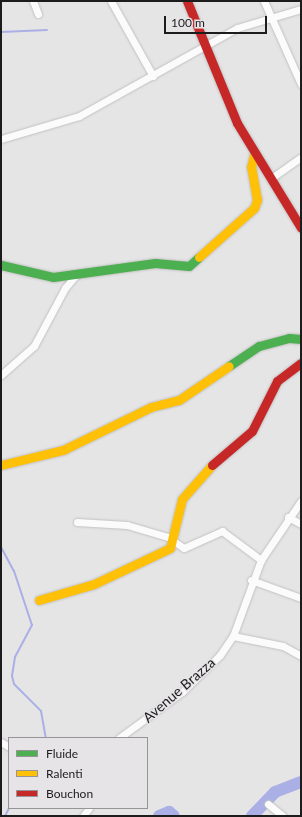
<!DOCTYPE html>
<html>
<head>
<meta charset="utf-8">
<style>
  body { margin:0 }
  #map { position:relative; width:302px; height:817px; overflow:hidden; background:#e6e5e6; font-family:Lato,sans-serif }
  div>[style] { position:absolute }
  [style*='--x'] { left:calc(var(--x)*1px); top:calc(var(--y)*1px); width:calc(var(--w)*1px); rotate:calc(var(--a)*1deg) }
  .stream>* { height:2px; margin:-1px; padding:0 1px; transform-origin:1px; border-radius:1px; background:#aab0e5 }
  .river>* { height:12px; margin:-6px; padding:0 6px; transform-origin:6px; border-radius:6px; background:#aab0e5 }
  .roads { filter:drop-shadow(0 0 1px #c2c1c2) drop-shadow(0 0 1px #c2c1c2) }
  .street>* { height:7px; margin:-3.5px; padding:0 3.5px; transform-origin:3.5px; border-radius:3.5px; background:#fbfbfb }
  .fast>* { height:9px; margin:-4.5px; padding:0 4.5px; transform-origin:4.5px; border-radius:4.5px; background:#4caf50 }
  .slow>* { height:9px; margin:-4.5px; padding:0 4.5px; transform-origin:4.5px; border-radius:4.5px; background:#ffc107 }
  .jam>* { height:9px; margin:-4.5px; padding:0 4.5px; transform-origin:4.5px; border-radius:4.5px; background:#c62828 }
  span { translate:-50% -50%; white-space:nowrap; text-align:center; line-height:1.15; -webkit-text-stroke:3px #e6e4e7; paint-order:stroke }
  .street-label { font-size:14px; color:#1d1c1d }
  .frame { position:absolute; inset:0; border:2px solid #1d1c1d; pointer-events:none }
  .legend { position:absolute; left:8px; top:737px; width:140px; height:72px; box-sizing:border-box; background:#e6e4e7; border:1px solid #969496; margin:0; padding:5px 7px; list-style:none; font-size:12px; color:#1d1c1d }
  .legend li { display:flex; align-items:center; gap:8px; height:20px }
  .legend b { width:20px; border:1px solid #969496 }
  .scale { position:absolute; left:164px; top:16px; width:103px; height:18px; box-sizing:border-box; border:2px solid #1d1c1d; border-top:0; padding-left:5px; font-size:12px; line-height:14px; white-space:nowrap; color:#1d1c1d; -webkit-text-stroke:3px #e6e4e7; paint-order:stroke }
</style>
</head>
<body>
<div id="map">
  <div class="stream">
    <i style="--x:1;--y:32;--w:46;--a:-2.5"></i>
    <i style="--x:1;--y:547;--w:27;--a:62"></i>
    <i style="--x:14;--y:571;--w:57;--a:71.6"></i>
    <i style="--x:32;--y:625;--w:36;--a:118"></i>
    <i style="--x:15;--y:657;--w:19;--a:99"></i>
    <i style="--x:12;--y:676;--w:8;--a:76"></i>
    <i style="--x:14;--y:684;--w:38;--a:45"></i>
    <i style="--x:41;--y:711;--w:27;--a:80"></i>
    <i style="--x:5;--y:816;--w:9;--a:-63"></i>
  </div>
  <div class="river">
    <i style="--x:159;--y:816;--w:11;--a:-22"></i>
    <i style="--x:169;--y:812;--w:6;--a:39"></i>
    <i style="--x:252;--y:816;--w:33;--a:-46"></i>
    <i style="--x:275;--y:792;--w:28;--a:-21"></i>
  </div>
  <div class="roads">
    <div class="street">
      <i style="--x:33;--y:1;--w:14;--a:69"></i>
      <i style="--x:111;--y:1;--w:86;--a:60.8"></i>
      <i style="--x:264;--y:1;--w:91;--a:66"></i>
      <i style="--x:1;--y:139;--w:81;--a:-16.4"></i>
      <i style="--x:79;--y:116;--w:181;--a:-29.1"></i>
      <i style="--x:237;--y:28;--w:67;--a:-16.5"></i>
      <i style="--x:270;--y:179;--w:38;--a:-35"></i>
      <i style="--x:1;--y:375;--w:44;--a:-41.3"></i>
      <i style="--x:34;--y:346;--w:66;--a:-61.9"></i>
      <i style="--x:65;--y:288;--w:16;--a:-50"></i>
      <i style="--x:288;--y:517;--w:15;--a:28"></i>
      <i style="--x:77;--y:522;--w:50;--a:3.4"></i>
      <i style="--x:127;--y:525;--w:43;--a:16.3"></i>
      <i style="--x:168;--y:537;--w:19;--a:35"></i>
      <i style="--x:184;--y:548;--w:42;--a:-24.1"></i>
      <i style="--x:222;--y:531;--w:49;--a:36.6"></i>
      <i style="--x:251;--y:580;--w:53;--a:19.8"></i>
      <i style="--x:233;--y:636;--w:51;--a:11.3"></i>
      <i style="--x:283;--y:646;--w:21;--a:29"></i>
      <i style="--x:119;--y:738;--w:78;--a:-36.1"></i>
      <i style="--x:182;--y:692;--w:53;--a:-44.2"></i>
      <i style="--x:220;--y:655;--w:23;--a:-56"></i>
      <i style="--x:233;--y:636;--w:81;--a:-69.8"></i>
      <i style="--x:261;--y:560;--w:71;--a:-55.9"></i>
      <i style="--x:1;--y:742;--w:9;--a:32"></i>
      <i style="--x:268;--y:804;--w:19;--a:39"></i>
      <i style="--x:83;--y:816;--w:10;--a:-53"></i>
    </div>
    <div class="fast">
      <i style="--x:1;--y:265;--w:53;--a:13"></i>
      <i style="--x:53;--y:277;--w:103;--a:-7.8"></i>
      <i style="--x:155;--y:263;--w:34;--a:5"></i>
      <i style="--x:189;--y:266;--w:13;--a:-42"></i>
      <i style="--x:229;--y:366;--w:36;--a:-34"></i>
      <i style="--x:259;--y:346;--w:31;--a:-15"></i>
      <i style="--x:289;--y:338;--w:12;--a:5"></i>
    </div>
    <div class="slow">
      <i style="--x:199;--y:257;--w:74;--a:-41.7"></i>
      <i style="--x:254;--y:208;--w:9;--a:-69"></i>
      <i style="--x:257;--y:200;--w:34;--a:-100"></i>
      <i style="--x:251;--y:167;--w:12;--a:-76"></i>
      <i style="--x:1;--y:465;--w:64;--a:-13.6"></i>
      <i style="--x:63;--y:450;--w:98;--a:-26"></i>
      <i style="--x:151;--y:407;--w:29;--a:-14"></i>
      <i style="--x:179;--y:400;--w:60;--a:-34.2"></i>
      <i style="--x:39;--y:600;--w:57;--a:-16.2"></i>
      <i style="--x:94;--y:584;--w:84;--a:-25.3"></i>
      <i style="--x:170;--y:548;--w:50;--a:-76.2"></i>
      <i style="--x:182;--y:499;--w:45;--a:-48.6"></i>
    </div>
    <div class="jam">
      <i style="--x:187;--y:1;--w:132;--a:67.7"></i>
      <i style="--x:237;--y:123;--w:123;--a:58.6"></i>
      <i style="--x:212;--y:465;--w:52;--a:-40.4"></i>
      <i style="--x:252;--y:431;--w:56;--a:-63.4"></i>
      <i style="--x:277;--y:381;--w:30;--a:-37"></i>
    </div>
  </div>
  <div class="street-label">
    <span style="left:179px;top:690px;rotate:-41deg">Avenue Brazza</span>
  </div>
  <div class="frame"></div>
  <ul class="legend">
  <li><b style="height:5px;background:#4caf50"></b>Fluide</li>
  <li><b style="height:5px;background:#ffc107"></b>Ralenti</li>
  <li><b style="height:5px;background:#c62828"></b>Bouchon</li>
  </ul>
  <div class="scale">100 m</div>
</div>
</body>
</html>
